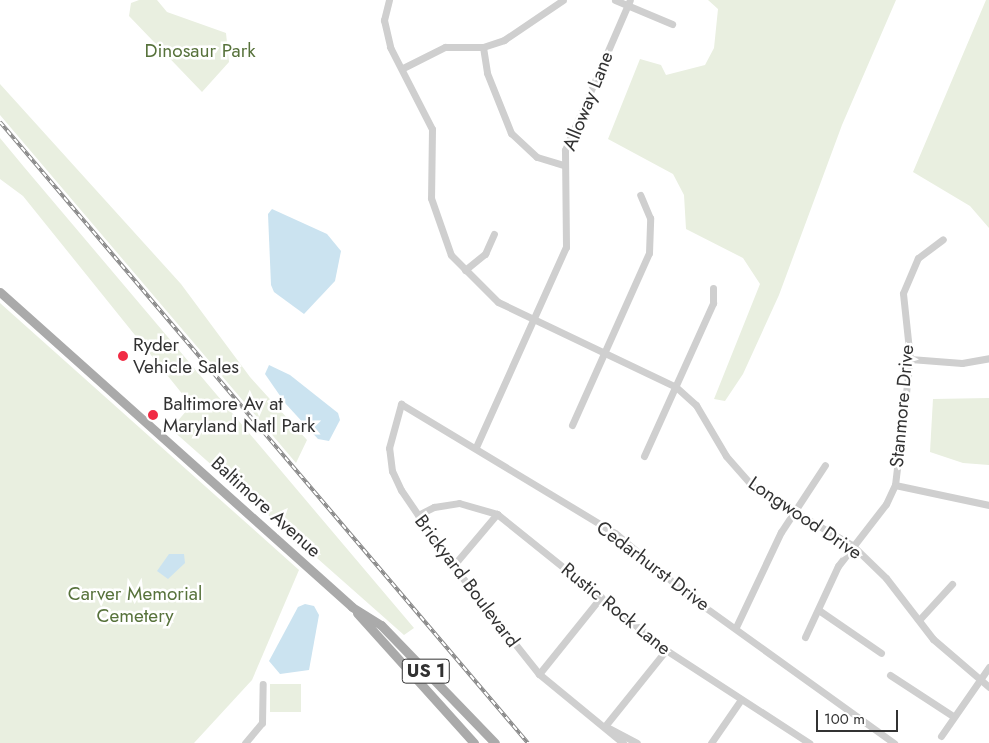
<!DOCTYPE html>
<html>
<head>
<meta charset="utf-8">
<style>
  body { margin:0 }
  #map { position:relative; width:989px; height:743px; overflow:hidden; background:#fff; font-family:Jost,sans-serif }
  div>[style] { position:absolute }
  [style*='--x'] { left:calc(var(--x)*1px); top:calc(var(--y)*1px); width:calc(var(--w)*1px); rotate:calc(var(--a)*1deg) }
  .green>* { inset:0; background:#e9efe0; transform-origin:0 0 }
  .water>* { inset:0; background:#cbe3f0 }
  .minor>* { height:7px; margin:-3.5px; padding:0 3.5px; transform-origin:3.5px; border-radius:3.5px; background:#cfcfcf }
  .major>* { height:9px; margin:-4.5px; padding:0 4.5px; transform-origin:4.5px; border-radius:4.5px; background:#aaa }
  .rail>* { height:4px; margin-top:-2px; transform-origin:0; background:repeating-linear-gradient(90deg,#fff 0 5.5px,#878787 0 11px); box-sizing:border-box; border-block:1px solid #878787 }
  .dots>* { width:14px; height:14px; translate:-50% -50%; box-sizing:border-box; border:2px solid #fff; border-radius:50% }
  span { translate:-50% -50%; white-space:nowrap; text-align:center; line-height:1.15; -webkit-text-stroke:5px #fff; paint-order:stroke }
  .shield-label span { padding:1px 4px; background:#fff; border:1px solid; border-radius:4px; -webkit-text-stroke-width:0 }
  .shield-label { font-size:18px; color:#323232; font-weight:700 }
  .park-label { font-size:19px; color:#57723b }
  .street-label { font-size:19px; color:#323232 }
  .poi-label { font-size:19px; color:#323232 }
  .left { translate:0 -50%; text-align:left }
  .scale { position:absolute; left:816px; top:710px; width:82px; height:22px; box-sizing:border-box; border:2px solid #323232; border-top:0; padding-left:6px; font-size:15px; line-height:18px; white-space:nowrap; color:#323232; -webkit-text-stroke:4px #fff; paint-order:stroke }
</style>
</head>
<body>
<div id="map">
  <div class="green">
    <i style="clip-path:polygon(139px 0,157px 0,167px 12px,226px 33px,229px 62px,202px 92px,129px 16px,131px 3px)"></i>
    <i style="clip-path:polygon(708px 0,896px 0,842px 125px,779px 295px,743px 374px,725px 401px,714px 399px,760px 284px,743px 258px,686px 229px,684px 195px,673px 174px,608px 139px,640px 59px,661px 65px,666px 75px,705px 65px,714px 48px,718px 9px)"></i>
    <i style="clip-path:polygon(986px 0,989px 0,989px 228px,970px 206px,913px 172px)"></i>
    <i style="clip-path:polygon(0 84px,181px 284px,250px 377px,307px 440px,296px 463px,0 115px)"></i>
    <i style="clip-path:polygon(0 138px,24px 167px,414px 628px,404px 635px,171px 429px,187px 410px,188px 401px,23px 196px,0 179px)"></i>
    <i style="clip-path:polygon(0 303px,299px 570px,252px 680px,194px 743px,0 743px)"></i>
    <i style="clip-path:polygon(989px 398px,989px 465px,963px 463px,930px 452px,933px 399px)"></i>
    <i style="left:270px;top:684px;width:31px;height:28px"></i>
  </div>
  <div class="water">
    <i style="clip-path:polygon(272px 209px,327px 234px,341px 251px,335px 281px,304px 314px,274px 292px,271px 285px,268px 214px)"></i>
    <i style="clip-path:polygon(269px 365px,290px 375px,338px 413px,340px 420px,329px 441px,318px 439px,285px 403px,265px 374px)"></i>
    <i style="clip-path:polygon(169px 554px,184px 554px,185px 563px,168px 579px,157px 571px)"></i>
    <i style="clip-path:polygon(305px 604px,314px 606px,319px 615px,309px 670px,280px 674px,269px 661px,298px 607px)"></i>
  </div>
  <div class="minor">
    <i style="--x:389;--y:0;--w:21;--a:104"></i>
    <i style="--x:384;--y:20;--w:28;--a:77"></i>
    <i style="--x:390;--y:47;--w:92;--a:62.9"></i>
    <i style="--x:432;--y:129;--w:69;--a:90.8"></i>
    <i style="--x:431;--y:198;--w:60;--a:70.7"></i>
    <i style="--x:451;--y:255;--w:66;--a:45"></i>
    <i style="--x:498;--y:302;--w:197;--a:25.5"></i>
    <i style="--x:676;--y:387;--w:27;--a:42"></i>
    <i style="--x:696;--y:405;--w:59;--a:59.5"></i>
    <i style="--x:726;--y:456;--w:44;--a:48.7"></i>
    <i style="--x:755;--y:489;--w:112;--a:30"></i>
    <i style="--x:852;--y:545;--w:47;--a:44.1"></i>
    <i style="--x:886;--y:578;--w:77;--a:52.4"></i>
    <i style="--x:933;--y:639;--w:74;--a:40.6"></i>
    <i style="--x:615;--y:0;--w:62;--a:22.8"></i>
    <i style="--x:483;--y:47;--w:26;--a:81"></i>
    <i style="--x:487;--y:73;--w:65;--a:68.2"></i>
    <i style="--x:511;--y:133;--w:35;--a:43"></i>
    <i style="--x:537;--y:157;--w:28;--a:17"></i>
    <i style="--x:403;--y:68;--w:47;--a:-26.6"></i>
    <i style="--x:445;--y:47;--w:38;--a:0"></i>
    <i style="--x:483;--y:47;--w:22;--a:-18"></i>
    <i style="--x:504;--y:40;--w:71;--a:-34.1"></i>
    <i style="--x:465;--y:270;--w:26;--a:-39"></i>
    <i style="--x:485;--y:254;--w:22;--a:-66"></i>
    <i style="--x:910;--y:359;--w:52;--a:4.4"></i>
    <i style="--x:962;--y:363;--w:27;--a:-10"></i>
    <i style="--x:572;--y:425;--w:188;--a:-65.9"></i>
    <i style="--x:649;--y:253;--w:35;--a:-88"></i>
    <i style="--x:650;--y:218;--w:25;--a:-113"></i>
    <i style="--x:476;--y:447;--w:219;--a:-65.8"></i>
    <i style="--x:566;--y:247;--w:97;--a:-90.6"></i>
    <i style="--x:565;--y:150;--w:163;--a:-66.6"></i>
    <i style="--x:644;--y:456;--w:168;--a:-65.7"></i>
    <i style="--x:713;--y:303;--w:15;--a:-90"></i>
    <i style="--x:895;--y:485;--w:96;--a:12"></i>
    <i style="--x:418;--y:515;--w:18;--a:-27"></i>
    <i style="--x:434;--y:507;--w:25;--a:-9"></i>
    <i style="--x:459;--y:503;--w:40;--a:16"></i>
    <i style="--x:497;--y:514;--w:217;--a:38.8"></i>
    <i style="--x:666;--y:650;--w:171;--a:33"></i>
    <i style="--x:453;--y:566;--w:68;--a:-49.8"></i>
    <i style="--x:820;--y:611;--w:74;--a:34.5"></i>
    <i style="--x:919;--y:620;--w:49;--a:-47.5"></i>
    <i style="--x:736;--y:627;--w:105;--a:-64.7"></i>
    <i style="--x:781;--y:532;--w:80;--a:-56.7"></i>
    <i style="--x:805;--y:637;--w:78;--a:-65.1"></i>
    <i style="--x:838;--y:566;--w:78;--a:-52.3"></i>
    <i style="--x:886;--y:504;--w:21;--a:-65"></i>
    <i style="--x:895;--y:485;--w:127;--a:-83.2"></i>
    <i style="--x:910;--y:359;--w:66;--a:-96.1"></i>
    <i style="--x:903;--y:293;--w:38;--a:-67"></i>
    <i style="--x:918;--y:258;--w:31;--a:-37"></i>
    <i style="--x:539;--y:674;--w:99;--a:-51.2"></i>
    <i style="--x:890;--y:675;--w:75;--a:33.1"></i>
    <i style="--x:605;--y:726;--w:97;--a:-51.2"></i>
    <i style="--x:605;--y:726;--w:36;--a:28"></i>
    <i style="--x:941;--y:736;--w:84;--a:-55.2"></i>
    <i style="--x:245;--y:743;--w:26;--a:-50"></i>
    <i style="--x:262;--y:723;--w:39;--a:-89"></i>
    <i style="--x:623;--y:743;--w:109;--a:-140.6"></i>
    <i style="--x:539;--y:674;--w:138;--a:-128.5"></i>
    <i style="--x:453;--y:566;--w:92;--a:-124.4"></i>
    <i style="--x:401;--y:490;--w:21;--a:-115"></i>
    <i style="--x:392;--y:471;--w:23;--a:-97"></i>
    <i style="--x:389;--y:448;--w:46;--a:-74.7"></i>
    <i style="--x:401;--y:404;--w:250;--a:31.1"></i>
    <i style="--x:615;--y:533;--w:96;--a:40.3"></i>
    <i style="--x:688;--y:595;--w:254;--a:35.7"></i>
    <i style="--x:711;--y:743;--w:51;--a:-55.4"></i>
  </div>
  <div class="major">
    <i style="--x:0;--y:292;--w:472;--a:41.8"></i>
    <i style="--x:352;--y:607;--w:34;--a:32"></i>
    <i style="--x:381;--y:625;--w:164;--a:46"></i>
    <i style="--x:357;--y:613;--w:175;--a:48"></i>
  </div>
  <div class="rail">
    <i style="--x:0;--y:122;--w:815;--a:49.63"></i>
  </div>
  <div class="dots">
    <i style="left:123px;top:356px;background:#f12b44"></i>
    <i style="left:153px;top:415px;background:#f12b44"></i>
  </div>
  <div class="shield-label">
    <span style="left:426px;top:671px">US 1</span>
  </div>
  <div class="park-label">
    <span style="left:200px;top:51px">Dinosaur Park</span>
    <span style="left:135px;top:605px">Carver Memorial<br>Cemetery</span>
  </div>
  <div class="street-label">
    <span style="left:588px;top:101px;rotate:-68deg">Alloway Lane</span>
    <span style="left:902px;top:406px;rotate:-85deg">Stanmore Drive</span>
    <span style="left:266px;top:507px;rotate:42deg">Baltimore Avenue</span>
    <span style="left:805px;top:518px;rotate:34deg">Longwood Drive</span>
    <span style="left:653px;top:566px;rotate:37deg">Cedarhurst Drive</span>
    <span style="left:467px;top:581px;rotate:53deg">Brickyard Boulevard</span>
    <span style="left:616px;top:609px;rotate:39deg">Rustic Rock Lane</span>
  </div>
  <div class="poi-label">
    <span class="left" style="left:133px;top:356px">Ryder<br>Vehicle Sales</span>
    <span class="left" style="left:163px;top:415px">Baltimore Av at<br>Maryland Natl Park</span>
  </div>
  <div class="scale">100 m</div>
</div>
</body>
</html>
